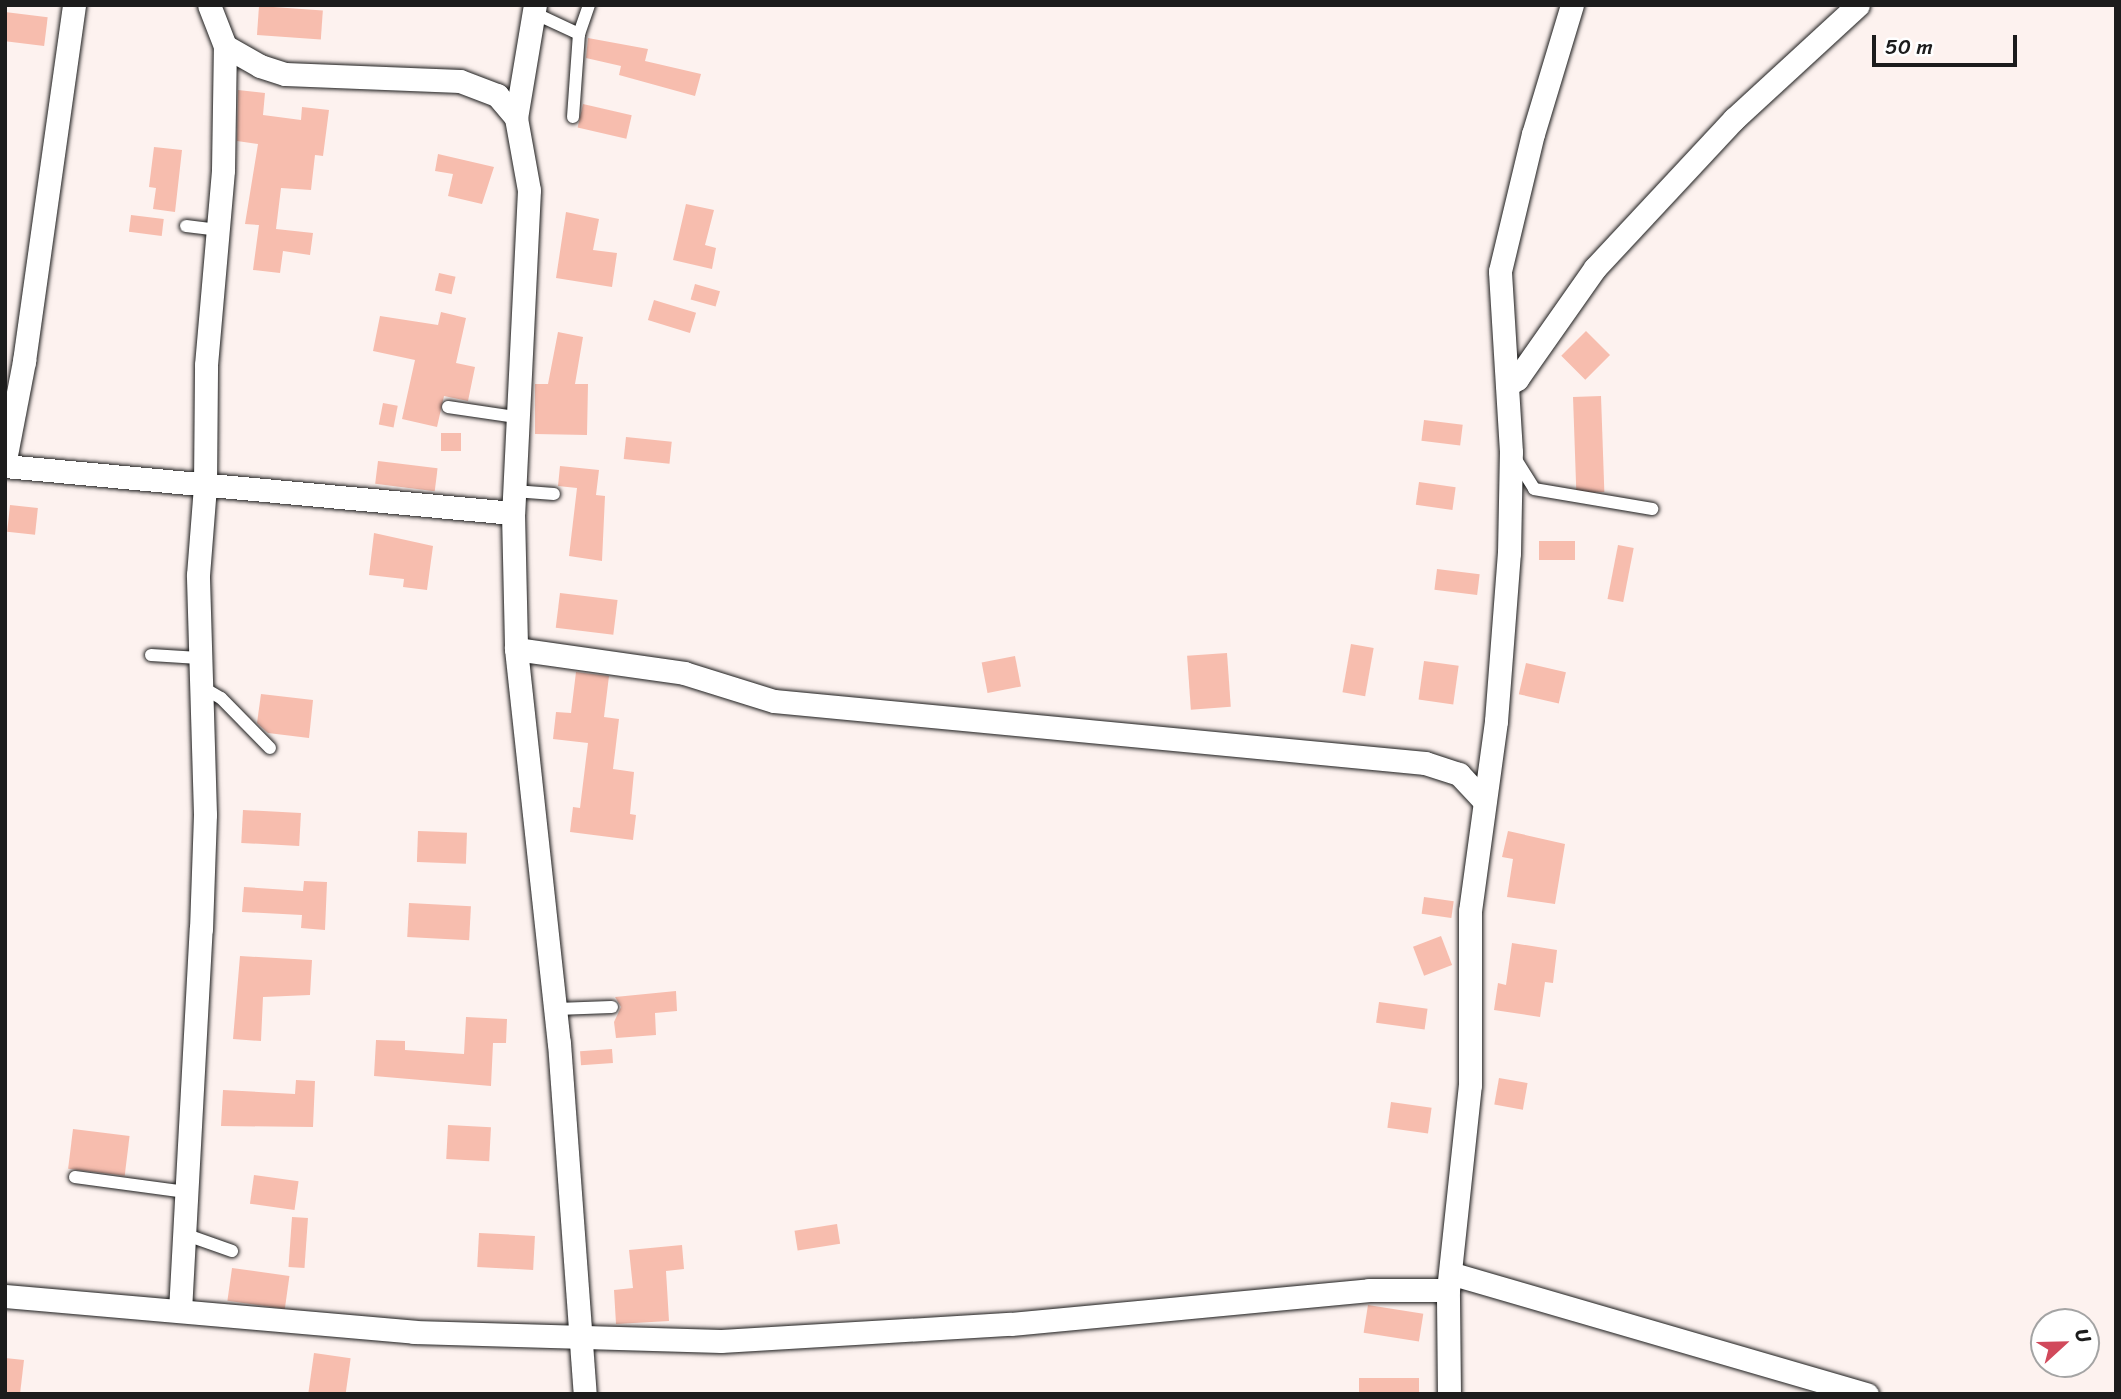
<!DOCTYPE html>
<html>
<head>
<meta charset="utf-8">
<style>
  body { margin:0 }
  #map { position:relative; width:2121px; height:1399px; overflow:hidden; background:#fdf2ef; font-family:Sriracha,sans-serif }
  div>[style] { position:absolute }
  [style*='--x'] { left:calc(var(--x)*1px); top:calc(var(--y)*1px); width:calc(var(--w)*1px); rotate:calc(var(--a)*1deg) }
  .building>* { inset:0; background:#f7bdae; transform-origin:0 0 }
  .roads { filter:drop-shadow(0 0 2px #1c1c1c) drop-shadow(0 0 2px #1c1c1c) }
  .lane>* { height:12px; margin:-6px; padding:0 6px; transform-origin:6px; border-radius:6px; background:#fff }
  .street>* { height:23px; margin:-11.5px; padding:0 11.5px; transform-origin:11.5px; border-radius:11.5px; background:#fff }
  span { translate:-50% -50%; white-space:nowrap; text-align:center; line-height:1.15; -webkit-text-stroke:6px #fff; paint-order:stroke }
  .frame { position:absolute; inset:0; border:7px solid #1c1c1c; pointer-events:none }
  .north { position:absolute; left:2030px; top:1308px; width:70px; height:70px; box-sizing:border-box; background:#fff; border:2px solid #a4a4a4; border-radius:50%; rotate:68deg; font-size:19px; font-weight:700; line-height:28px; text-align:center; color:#1c1c1c }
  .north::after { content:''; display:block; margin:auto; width:24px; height:32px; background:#d1495b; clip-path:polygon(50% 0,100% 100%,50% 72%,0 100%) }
  .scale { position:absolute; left:1872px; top:35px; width:145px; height:32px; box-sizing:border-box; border:4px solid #1c1c1c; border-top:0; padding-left:9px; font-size:21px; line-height:24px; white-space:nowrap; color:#1c1c1c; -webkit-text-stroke:5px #fff; paint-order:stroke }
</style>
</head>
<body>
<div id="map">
  <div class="building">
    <i style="left:259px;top:6px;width:64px;height:29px;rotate:4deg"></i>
    <i style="left:5px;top:12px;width:43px;height:29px;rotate:7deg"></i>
    <i style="clip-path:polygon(588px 38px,648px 49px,645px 61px,701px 74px,695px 96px,619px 75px,621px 66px,586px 58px)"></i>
    <i style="clip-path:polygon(238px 90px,265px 93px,263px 115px,301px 120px,302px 107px,329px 110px,323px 156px,315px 155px,311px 190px,281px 188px,276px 229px,313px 233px,310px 255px,283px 251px,280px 273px,253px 270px,259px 225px,245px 224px,258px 144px,237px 141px)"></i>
    <i style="left:583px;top:104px;width:50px;height:24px;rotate:13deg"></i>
    <i style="clip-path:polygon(154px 147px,182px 150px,175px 212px,153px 209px,156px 188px,149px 187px)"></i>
    <i style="clip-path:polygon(438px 154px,494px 167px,482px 204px,448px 196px,453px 174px,435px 171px)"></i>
    <i style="clip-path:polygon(686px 204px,714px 210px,705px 245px,716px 248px,712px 269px,673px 260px)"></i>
    <i style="clip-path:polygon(566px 212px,599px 219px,593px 250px,617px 253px,612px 287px,556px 278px)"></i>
    <i style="left:131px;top:215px;width:33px;height:17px;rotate:7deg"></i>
    <i style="left:439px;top:273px;width:17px;height:18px;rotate:13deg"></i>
    <i style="left:695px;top:284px;width:26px;height:16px;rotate:16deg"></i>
    <i style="left:654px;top:300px;width:44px;height:21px;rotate:17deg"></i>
    <i style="clip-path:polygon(441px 312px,466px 318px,456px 363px,475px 367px,468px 401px,444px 396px,437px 427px,402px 419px,415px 360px,373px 351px,380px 316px,438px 325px)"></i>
    <i style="left:1586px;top:331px;width:34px;height:35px;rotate:45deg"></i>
    <i style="clip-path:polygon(558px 332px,583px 337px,575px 384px,588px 384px,587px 435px,535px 434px,535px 384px,548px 384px)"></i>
    <i style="left:1601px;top:396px;width:96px;height:28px;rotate:88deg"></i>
    <i style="left:383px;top:403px;width:15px;height:22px;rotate:11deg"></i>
    <i style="left:1424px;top:420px;width:39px;height:21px;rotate:7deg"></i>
    <i style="left:441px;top:433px;width:20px;height:18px"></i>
    <i style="left:626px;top:437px;width:46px;height:22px;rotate:6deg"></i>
    <i style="left:378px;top:461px;width:60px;height:23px;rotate:7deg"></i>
    <i style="clip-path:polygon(560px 466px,599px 470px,596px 495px,605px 496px,602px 561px,569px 556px,577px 488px,558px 486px)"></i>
    <i style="left:1419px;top:482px;width:37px;height:23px;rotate:8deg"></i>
    <i style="left:10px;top:505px;width:28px;height:27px;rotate:6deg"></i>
    <i style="clip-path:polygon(374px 533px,433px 546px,427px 590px,403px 587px,404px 579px,369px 575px)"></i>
    <i style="left:1539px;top:541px;width:36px;height:19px"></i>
    <i style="left:1618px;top:545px;width:16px;height:55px;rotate:11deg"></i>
    <i style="left:1437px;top:569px;width:43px;height:21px;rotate:7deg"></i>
    <i style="left:560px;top:593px;width:58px;height:35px;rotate:7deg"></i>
    <i style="left:1351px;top:644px;width:23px;height:49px;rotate:10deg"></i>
    <i style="left:1227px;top:653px;width:54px;height:40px;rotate:86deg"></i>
    <i style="left:1015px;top:656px;width:31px;height:34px;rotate:79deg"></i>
    <i style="left:1424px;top:661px;width:35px;height:39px;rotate:8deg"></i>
    <i style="left:1526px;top:663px;width:41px;height:32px;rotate:13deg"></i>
    <i style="clip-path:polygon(576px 672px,609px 676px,604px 717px,619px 719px,613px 769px,634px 772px,630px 814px,636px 815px,633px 840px,570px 832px,573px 807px,580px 808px,588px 743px,553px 739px,556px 712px,571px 713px)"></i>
    <i style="clip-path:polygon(261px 694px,313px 700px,309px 738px,268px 733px,257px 723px)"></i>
    <i style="left:243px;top:810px;width:58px;height:33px;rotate:3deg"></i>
    <i style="left:418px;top:831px;width:49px;height:31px;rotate:2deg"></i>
    <i style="clip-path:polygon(1508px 831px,1565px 844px,1555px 904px,1507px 897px,1513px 859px,1502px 857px)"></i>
    <i style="clip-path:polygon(304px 881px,327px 882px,325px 930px,301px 928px,302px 915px,242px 912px,244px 887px,303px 891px)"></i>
    <i style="left:1424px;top:897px;width:30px;height:17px;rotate:8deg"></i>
    <i style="left:409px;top:903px;width:62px;height:34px;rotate:3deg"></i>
    <i style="left:1441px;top:936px;width:31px;height:30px;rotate:69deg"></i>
    <i style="clip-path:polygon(1512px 943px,1557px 950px,1553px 983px,1545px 982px,1540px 1017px,1494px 1010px,1498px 983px,1506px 985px)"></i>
    <i style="clip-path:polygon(240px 956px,312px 960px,310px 995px,263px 997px,261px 1041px,233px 1039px)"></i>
    <i style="clip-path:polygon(676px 991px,677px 1011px,655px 1013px,656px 1035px,616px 1038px,614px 1022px,621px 1007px,615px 997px)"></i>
    <i style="left:1379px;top:1002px;width:49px;height:21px;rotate:8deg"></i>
    <i style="clip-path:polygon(466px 1017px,507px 1019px,506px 1043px,493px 1043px,491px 1086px,374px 1076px,376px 1040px,405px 1041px,405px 1050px,464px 1054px)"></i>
    <i style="left:612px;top:1049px;width:14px;height:32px;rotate:86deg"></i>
    <i style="left:1499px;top:1078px;width:29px;height:27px;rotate:10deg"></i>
    <i style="clip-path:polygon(296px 1080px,315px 1081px,313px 1127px,221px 1126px,223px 1090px,295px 1094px)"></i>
    <i style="left:1391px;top:1102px;width:41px;height:26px;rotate:8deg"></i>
    <i style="left:448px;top:1125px;width:43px;height:34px;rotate:3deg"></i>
    <i style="left:73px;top:1129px;width:57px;height:40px;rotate:7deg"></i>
    <i style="left:254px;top:1175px;width:45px;height:29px;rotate:8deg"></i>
    <i style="left:292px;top:1217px;width:16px;height:50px;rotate:4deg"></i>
    <i style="left:837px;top:1224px;width:20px;height:43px;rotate:81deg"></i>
    <i style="left:479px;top:1233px;width:56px;height:34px;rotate:3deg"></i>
    <i style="clip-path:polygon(682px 1245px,684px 1269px,666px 1271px,669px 1321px,616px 1324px,614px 1290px,633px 1288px,629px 1250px)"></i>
    <i style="left:232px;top:1268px;width:58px;height:33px;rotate:8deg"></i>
    <i style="left:1368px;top:1305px;width:56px;height:28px;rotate:9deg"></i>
    <i style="left:314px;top:1353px;width:37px;height:41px;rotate:8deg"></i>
    <i style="clip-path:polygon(5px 1358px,24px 1360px,20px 1394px,5px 1394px)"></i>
    <i style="left:1419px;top:1378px;width:16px;height:60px;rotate:90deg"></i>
  </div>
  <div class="roads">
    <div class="lane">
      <i style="--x:534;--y:13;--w:50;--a:25"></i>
      <i style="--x:573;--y:117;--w:83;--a:-85.9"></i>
      <i style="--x:579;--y:34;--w:31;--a:-71"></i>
      <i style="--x:186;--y:226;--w:32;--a:7"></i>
      <i style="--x:448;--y:407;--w:69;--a:8.4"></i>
      <i style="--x:1515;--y:458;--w:36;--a:58"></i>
      <i style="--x:1534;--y:489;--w:120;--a:9.6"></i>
      <i style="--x:514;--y:491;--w:40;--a:4.3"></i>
      <i style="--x:151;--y:655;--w:48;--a:3.6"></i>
      <i style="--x:200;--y:686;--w:24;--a:30"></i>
      <i style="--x:221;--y:698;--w:70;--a:45.6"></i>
      <i style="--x:556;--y:1009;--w:56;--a:-2"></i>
      <i style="--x:75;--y:1177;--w:112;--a:7.7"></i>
      <i style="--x:184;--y:1234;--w:51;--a:19.5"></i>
    </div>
    <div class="street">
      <i style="--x:209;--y:5;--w:44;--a:68.7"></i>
      <i style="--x:225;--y:46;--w:40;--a:29.7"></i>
      <i style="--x:260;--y:66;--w:26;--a:18"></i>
      <i style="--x:285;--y:74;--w:175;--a:2.3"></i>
      <i style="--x:460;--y:81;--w:40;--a:21"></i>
      <i style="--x:497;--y:95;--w:30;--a:50"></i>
      <i style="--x:516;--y:118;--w:73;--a:79.8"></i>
      <i style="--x:529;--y:190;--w:323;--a:92.8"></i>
      <i style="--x:513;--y:513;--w:136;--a:88.7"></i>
      <i style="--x:516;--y:649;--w:396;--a:83.8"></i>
      <i style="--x:559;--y:1043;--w:352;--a:85.8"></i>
      <i style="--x:516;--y:118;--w:115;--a:-80.5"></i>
      <i style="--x:1507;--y:385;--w:12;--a:-31"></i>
      <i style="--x:1517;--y:379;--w:136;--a:-54.9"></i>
      <i style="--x:1595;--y:268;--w:204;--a:-47"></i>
      <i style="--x:1734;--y:119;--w:168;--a:-42.6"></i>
      <i style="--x:5;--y:460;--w:101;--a:-79.1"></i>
      <i style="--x:24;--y:361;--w:359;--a:-82"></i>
      <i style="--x:5;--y:466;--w:510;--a:5.29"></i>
      <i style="--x:516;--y:649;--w:170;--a:8.1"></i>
      <i style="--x:684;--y:673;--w:94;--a:17.3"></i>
      <i style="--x:774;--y:701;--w:654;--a:5.44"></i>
      <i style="--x:1425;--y:763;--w:36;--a:18"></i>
      <i style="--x:1459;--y:774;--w:37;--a:47"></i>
      <i style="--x:1453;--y:1274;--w:431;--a:16.2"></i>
      <i style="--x:5;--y:1296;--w:411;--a:5"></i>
      <i style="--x:414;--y:1332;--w:307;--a:1.7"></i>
      <i style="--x:721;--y:1341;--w:290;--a:-3.4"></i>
      <i style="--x:1011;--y:1324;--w:360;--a:-5.4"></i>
      <i style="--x:1369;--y:1290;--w:79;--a:0"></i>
      <i style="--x:180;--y:1311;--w:383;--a:-86.9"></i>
      <i style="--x:201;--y:929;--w:115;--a:-88"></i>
      <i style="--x:205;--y:814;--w:239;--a:-91.7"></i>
      <i style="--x:198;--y:575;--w:89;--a:-85.5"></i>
      <i style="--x:205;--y:486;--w:121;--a:-89.5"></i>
      <i style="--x:206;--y:365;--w:196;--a:-85"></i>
      <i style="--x:223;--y:170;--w:124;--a:-89.1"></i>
      <i style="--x:1449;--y:1394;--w:104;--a:-90.6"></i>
      <i style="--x:1448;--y:1290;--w:206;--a:-83.9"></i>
      <i style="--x:1470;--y:1085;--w:174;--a:-90"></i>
      <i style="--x:1470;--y:911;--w:192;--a:-82.2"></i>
      <i style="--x:1496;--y:721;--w:169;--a:-85.6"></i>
      <i style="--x:1509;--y:553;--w:101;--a:-88.9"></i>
      <i style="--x:1511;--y:452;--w:181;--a:-93.5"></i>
      <i style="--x:1500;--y:271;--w:141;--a:-76.5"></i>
      <i style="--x:1533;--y:134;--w:135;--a:-73.2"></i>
    </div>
  </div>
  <div class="frame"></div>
  <div class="north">U</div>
  <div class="scale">50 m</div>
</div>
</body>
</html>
